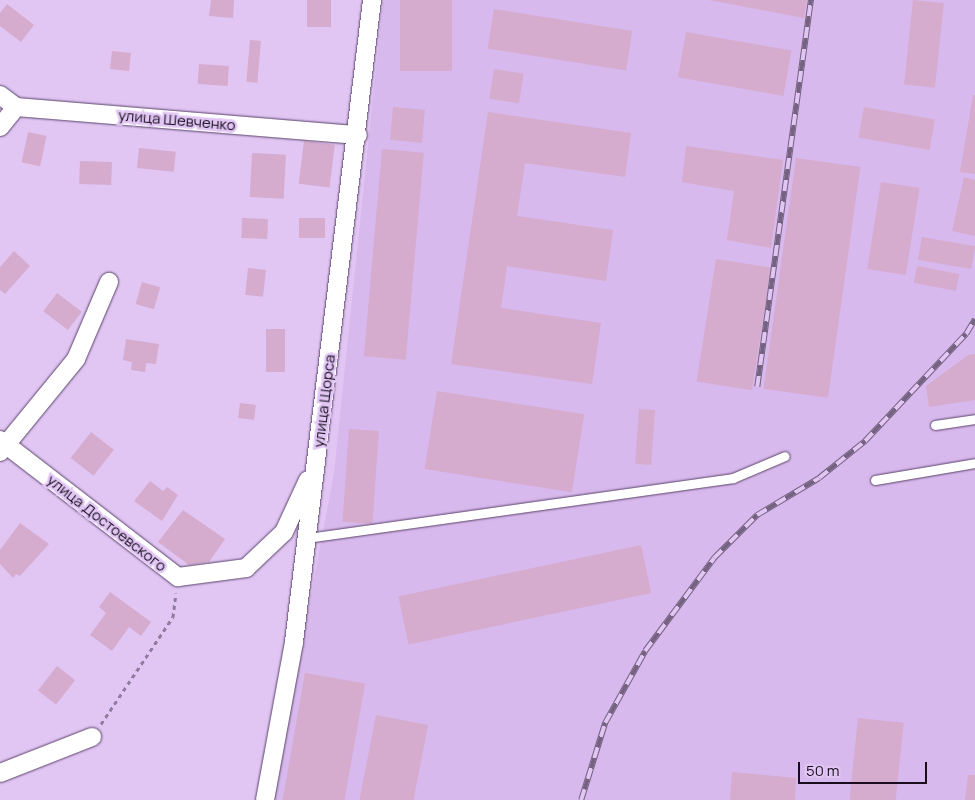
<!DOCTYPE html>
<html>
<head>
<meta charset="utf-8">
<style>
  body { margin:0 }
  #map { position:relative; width:975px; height:800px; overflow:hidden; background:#e1c6f4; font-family:Manrope,sans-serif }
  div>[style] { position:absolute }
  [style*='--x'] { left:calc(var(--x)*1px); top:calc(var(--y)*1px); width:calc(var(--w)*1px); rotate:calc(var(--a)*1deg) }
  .built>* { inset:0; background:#d8b9ed }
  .building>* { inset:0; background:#d5abce; transform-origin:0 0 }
  .path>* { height:3px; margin-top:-1.5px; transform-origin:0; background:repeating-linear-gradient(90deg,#8f7b9d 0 4px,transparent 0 8px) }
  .roads { filter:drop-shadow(0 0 1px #5a4369) drop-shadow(0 0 1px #5a4369) }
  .service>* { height:9px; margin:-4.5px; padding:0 4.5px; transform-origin:4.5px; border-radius:4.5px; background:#fff }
  .minor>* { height:18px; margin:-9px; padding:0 9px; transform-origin:9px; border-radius:9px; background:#fff }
  .rail>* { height:5.5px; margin-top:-2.75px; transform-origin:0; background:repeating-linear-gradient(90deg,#e1c6f4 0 11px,#746280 0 22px); box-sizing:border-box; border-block:1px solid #746280 }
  span { translate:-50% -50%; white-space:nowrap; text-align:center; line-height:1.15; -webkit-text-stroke:5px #e1c6f4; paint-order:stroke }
  .street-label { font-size:15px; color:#170d1d }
  .scale { position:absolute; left:798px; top:762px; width:129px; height:22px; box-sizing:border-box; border:2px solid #170d1d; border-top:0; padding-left:6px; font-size:15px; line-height:18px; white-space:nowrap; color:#170d1d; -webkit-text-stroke:4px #e1c6f4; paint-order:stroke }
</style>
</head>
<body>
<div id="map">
  <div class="built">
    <i style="clip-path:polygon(383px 0,975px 0,975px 800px,272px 800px,334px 473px)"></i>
  </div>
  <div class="building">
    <i style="clip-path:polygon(211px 0,234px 0,233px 18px,209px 16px)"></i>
    <i style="left:307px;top:0;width:24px;height:27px"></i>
    <i style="left:400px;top:0;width:52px;height:71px"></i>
    <i style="clip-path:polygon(709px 0,807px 0,804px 18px)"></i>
    <i style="left:913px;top:0;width:31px;height:85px;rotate:6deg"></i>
    <i style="clip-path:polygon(7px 4px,34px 25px,21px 42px,0 26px,0 13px)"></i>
    <i style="left:494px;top:9px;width:140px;height:40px;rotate:9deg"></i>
    <i style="left:686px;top:32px;width:107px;height:46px;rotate:10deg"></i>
    <i style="left:250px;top:40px;width:11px;height:42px;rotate:5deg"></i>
    <i style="left:112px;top:51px;width:19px;height:18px;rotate:6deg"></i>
    <i style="left:199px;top:64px;width:30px;height:20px;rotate:4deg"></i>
    <i style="left:494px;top:69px;width:30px;height:30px;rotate:9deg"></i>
    <i style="clip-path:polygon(973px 95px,975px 95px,975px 174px,960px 172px)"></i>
    <i style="left:393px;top:107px;width:32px;height:33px;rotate:5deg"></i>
    <i style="left:864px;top:107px;width:72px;height:31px;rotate:10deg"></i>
    <i style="clip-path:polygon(488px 112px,631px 133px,625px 177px,525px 163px,517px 216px,613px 230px,606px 281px,507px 266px,501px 308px,601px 323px,592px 384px,451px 364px)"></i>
    <i style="left:28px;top:132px;width:19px;height:31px;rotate:12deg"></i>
    <i style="left:304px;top:141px;width:31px;height:43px;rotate:7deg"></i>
    <i style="clip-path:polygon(686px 146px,783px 160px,771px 248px,727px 240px,734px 191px,682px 182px)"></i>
    <i style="left:139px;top:148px;width:37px;height:20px;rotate:6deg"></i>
    <i style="left:382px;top:149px;width:42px;height:208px;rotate:5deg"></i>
    <i style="left:252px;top:153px;width:34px;height:44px;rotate:3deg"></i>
    <i style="left:796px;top:158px;width:65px;height:233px;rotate:8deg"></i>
    <i style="left:80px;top:161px;width:32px;height:23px;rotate:2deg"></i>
    <i style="clip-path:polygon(964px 177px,975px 180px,975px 236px,952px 231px)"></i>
    <i style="left:881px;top:182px;width:39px;height:88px;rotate:9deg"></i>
    <i style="left:242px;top:218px;width:26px;height:20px;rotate:2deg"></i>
    <i style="left:299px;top:218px;width:26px;height:20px"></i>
    <i style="left:922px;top:237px;width:54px;height:23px;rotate:10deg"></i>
    <i style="clip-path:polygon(14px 251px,30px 266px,5px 294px,0 290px,0 267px)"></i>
    <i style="left:716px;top:259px;width:56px;height:124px;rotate:9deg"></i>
    <i style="left:917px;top:266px;width:43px;height:17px;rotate:11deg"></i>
    <i style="left:248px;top:268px;width:18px;height:27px;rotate:6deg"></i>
    <i style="left:142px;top:282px;width:19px;height:23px;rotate:16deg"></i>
    <i style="left:57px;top:293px;width:31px;height:23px;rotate:37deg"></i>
    <i style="left:266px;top:329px;width:19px;height:43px"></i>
    <i style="clip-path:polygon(126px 339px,159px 344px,156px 364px,146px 363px,145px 372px,131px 370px,132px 362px,123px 360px)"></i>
    <i style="clip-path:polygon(975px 354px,975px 400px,929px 407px,926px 386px,968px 355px)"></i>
    <i style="left:437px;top:391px;width:149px;height:79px;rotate:9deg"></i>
    <i style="left:240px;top:403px;width:16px;height:15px;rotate:7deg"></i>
    <i style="left:639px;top:409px;width:16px;height:55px;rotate:4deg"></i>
    <i style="left:349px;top:429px;width:30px;height:93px;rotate:4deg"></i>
    <i style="left:91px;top:432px;width:29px;height:33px;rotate:38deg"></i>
    <i style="clip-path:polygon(150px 481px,163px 491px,167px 487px,178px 495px,162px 521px,134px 501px)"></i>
    <i style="clip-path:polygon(183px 510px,225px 539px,209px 562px,189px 565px,158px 542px)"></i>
    <i style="clip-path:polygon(20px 523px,49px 544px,20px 576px,16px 574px,13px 578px,0 564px,0 550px)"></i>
    <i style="left:641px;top:545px;width:49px;height:248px;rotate:78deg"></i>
    <i style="clip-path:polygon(110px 592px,151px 622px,141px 636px,129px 627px,112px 651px,90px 635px,106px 613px,99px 607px)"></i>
    <i style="left:57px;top:666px;width:23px;height:31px;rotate:38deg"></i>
    <i style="left:305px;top:673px;width:61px;height:129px;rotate:10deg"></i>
    <i style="left:376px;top:715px;width:53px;height:87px;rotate:11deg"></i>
    <i style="left:858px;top:718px;width:46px;height:82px;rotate:6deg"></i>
    <i style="clip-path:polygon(732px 772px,796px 778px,795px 800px,730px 800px)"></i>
    <i style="clip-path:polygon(968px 775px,975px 775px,975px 800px,965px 800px)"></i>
  </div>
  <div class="path">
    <i style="--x:101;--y:724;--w:129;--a:-56.1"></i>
    <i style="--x:173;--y:617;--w:24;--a:-83"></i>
  </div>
  <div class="roads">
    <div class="service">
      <i style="--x:935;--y:425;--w:40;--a:-8.5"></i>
      <i style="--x:875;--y:480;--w:101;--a:-9.6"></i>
      <i style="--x:307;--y:538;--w:430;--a:-8"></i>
      <i style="--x:733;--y:478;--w:56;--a:-22.9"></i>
    </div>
    <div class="minor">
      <i style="--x:0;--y:95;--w:20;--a:37"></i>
      <i style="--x:16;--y:107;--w:343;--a:4.7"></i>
      <i style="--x:0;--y:127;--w:26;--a:-51"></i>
      <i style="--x:0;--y:440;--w:225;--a:37.6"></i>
      <i style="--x:178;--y:577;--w:69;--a:-7.5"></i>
      <i style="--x:246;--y:568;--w:52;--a:-43.5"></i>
      <i style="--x:284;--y:532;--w:57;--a:-65.2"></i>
      <i style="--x:0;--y:452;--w:120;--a:-50.7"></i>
      <i style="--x:76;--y:359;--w:84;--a:-66.8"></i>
      <i style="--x:0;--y:773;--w:99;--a:-21.4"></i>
      <i style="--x:265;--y:800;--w:161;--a:-79.6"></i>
      <i style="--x:294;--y:642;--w:647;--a:-83.07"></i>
    </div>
  </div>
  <div class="rail">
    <i style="--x:757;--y:387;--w:391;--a:-82.1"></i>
    <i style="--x:581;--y:800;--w:81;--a:-72.7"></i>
    <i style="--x:605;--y:723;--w:82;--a:-60.9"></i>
    <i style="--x:645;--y:651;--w:116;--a:-53.4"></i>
    <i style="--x:714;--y:558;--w:61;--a:-45"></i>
    <i style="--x:757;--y:515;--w:72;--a:-30.8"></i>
    <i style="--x:819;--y:478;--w:59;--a:-38.8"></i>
    <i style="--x:865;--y:441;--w:147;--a:-46.7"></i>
    <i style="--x:966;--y:334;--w:17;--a:-59"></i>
  </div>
  <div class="street-label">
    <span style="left:177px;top:120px;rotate:5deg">улица Шевченко</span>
    <span style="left:324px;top:401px;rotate:-83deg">улица Щорса</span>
    <span style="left:107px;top:523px;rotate:38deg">улица Достоевского</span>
  </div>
  <div class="scale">50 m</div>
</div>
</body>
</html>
